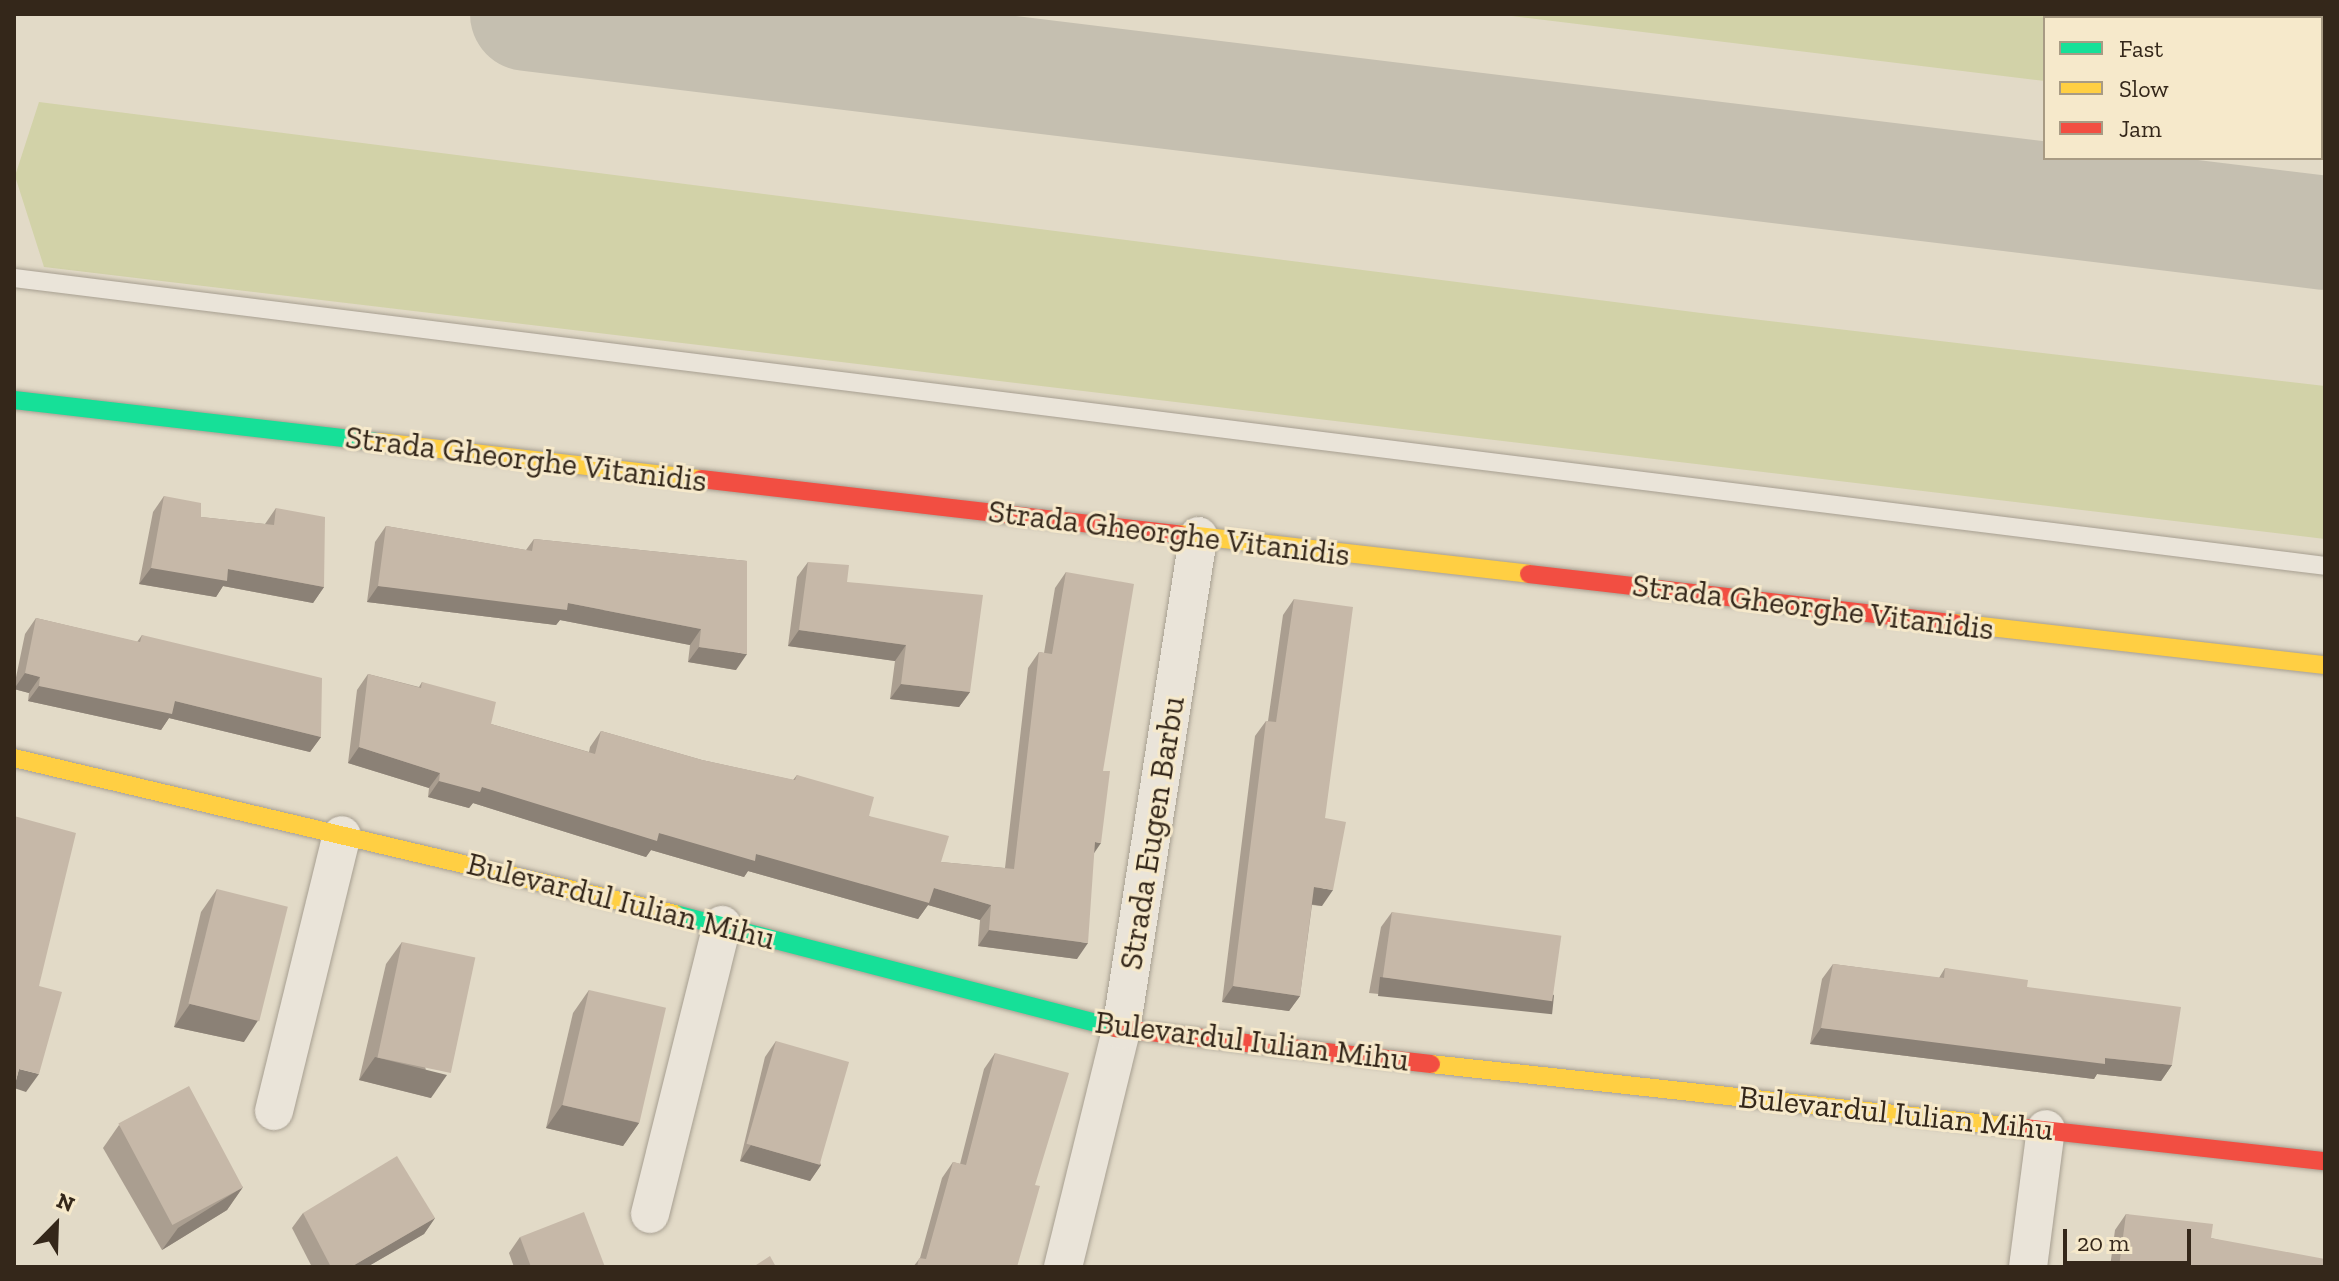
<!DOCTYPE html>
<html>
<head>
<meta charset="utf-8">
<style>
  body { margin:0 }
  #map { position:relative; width:2339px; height:1281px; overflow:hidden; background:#e2dac7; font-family:"Zilla Slab",serif }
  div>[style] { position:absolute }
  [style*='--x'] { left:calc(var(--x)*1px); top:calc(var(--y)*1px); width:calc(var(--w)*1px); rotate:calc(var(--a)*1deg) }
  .green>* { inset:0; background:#d2d2a8 }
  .taxiway>* { height:114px; margin:-57px; padding:0 57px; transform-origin:57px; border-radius:57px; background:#c5bfb0 }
  .roads { filter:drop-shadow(0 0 2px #a79f91) drop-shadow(0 0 2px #a79f91) }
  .lane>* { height:18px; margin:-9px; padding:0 9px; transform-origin:9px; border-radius:9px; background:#eae4d9 }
  .street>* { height:38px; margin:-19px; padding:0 19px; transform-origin:19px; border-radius:19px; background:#eae4d9 }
  .fast>* { height:18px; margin:-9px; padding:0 9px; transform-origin:9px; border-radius:9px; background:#16e098 }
  .slow>* { height:18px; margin:-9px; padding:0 9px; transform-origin:9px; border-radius:9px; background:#ffcf43 }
  .jam>* { height:18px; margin:-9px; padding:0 9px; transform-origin:9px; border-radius:9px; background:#f24e42 }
  .wall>* { inset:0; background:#aa9e90 }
  .shaded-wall>* { inset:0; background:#8b8176; transform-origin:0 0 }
  .building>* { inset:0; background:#c6b8a8; transform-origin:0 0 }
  span { translate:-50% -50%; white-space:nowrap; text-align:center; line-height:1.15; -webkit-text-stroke:6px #f6e9cb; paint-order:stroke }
  .street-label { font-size:32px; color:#34271a }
  .frame { position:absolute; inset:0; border:16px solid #34271a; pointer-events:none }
  .legend { position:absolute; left:2043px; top:16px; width:280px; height:144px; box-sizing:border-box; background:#f6e9cb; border:2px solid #a89b84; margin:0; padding:10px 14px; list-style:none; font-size:24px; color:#34271a }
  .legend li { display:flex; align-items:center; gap:16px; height:40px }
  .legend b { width:40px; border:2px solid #a89b84 }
  .north { position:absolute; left:16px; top:1185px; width:80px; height:80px; -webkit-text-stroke:6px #f6e9cb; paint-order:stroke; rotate:23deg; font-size:22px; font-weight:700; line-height:32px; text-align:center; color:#34271a }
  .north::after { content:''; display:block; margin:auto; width:28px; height:36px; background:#34271a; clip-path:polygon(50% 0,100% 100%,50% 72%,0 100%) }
  .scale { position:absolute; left:2063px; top:1229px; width:128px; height:36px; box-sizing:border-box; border:4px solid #34271a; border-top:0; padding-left:10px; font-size:24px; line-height:28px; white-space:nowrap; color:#34271a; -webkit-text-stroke:6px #f6e9cb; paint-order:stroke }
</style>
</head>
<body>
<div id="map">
  <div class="green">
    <i style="clip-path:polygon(1496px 14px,2325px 14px,2325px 115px,2321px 18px,2045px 18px,2045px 81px)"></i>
    <i style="clip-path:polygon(39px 102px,1701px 313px,2325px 386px,2325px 539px,44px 267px,15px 176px)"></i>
  </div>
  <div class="taxiway">
    <i style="--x:527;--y:14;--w:1811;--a:6.94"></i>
  </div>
  <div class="roads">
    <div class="lane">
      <i style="--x:14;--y:278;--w:2329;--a:7.1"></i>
    </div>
    <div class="street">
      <i style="--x:274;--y:1111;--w:284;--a:-76.2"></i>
      <i style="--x:650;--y:1214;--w:298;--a:-76"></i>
      <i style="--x:1063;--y:1267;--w:244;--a:-76.2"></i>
      <i style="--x:1121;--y:1030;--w:500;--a:-81.1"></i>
      <i style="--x:2028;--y:1267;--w:139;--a:-82.6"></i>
    </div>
    <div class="fast">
      <i style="--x:14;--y:400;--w:367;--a:6.6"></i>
      <i style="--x:675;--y:914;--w:455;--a:14.5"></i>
    </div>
    <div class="slow">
      <i style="--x:379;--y:442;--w:324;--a:6.6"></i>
      <i style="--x:1180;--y:534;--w:351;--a:6.5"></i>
      <i style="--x:1955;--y:623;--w:372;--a:6.5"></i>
      <i style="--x:14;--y:758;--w:679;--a:13.28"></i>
      <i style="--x:1431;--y:1064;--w:578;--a:6.15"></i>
    </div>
    <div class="jam">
      <i style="--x:701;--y:479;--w:482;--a:6.6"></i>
      <i style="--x:1529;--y:574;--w:429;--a:6.6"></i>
      <i style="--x:1115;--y:1028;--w:318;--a:6.5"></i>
      <i style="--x:2006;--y:1126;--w:321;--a:6.3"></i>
    </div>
  </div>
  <div class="wall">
    <i style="clip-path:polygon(164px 496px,201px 517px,265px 524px,276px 508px,324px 587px,313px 603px,223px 586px,216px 597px,139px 584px,153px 512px)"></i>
    <i style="clip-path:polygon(386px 526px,526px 550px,534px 539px,747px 561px,736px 670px,688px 662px,690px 645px,560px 620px,556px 625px,367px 602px,375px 542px)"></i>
    <i style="clip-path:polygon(808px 562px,847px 582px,970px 692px,959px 707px,890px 699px,895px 661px,788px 646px,797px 577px)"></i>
    <i style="clip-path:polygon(1066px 572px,1103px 771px,1094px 853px,1077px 959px,978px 946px,980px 920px,928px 905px,918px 919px,748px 871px,744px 877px,651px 850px,646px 857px,473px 803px,469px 808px,428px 797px,429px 788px,348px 763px,357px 690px,368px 674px,419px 687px,422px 682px,491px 724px,589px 752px,590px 747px,601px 731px,702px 760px,793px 780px,797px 775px,869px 816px,941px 862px,1005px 868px,1028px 668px,1039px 652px,1044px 653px,1055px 588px)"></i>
    <i style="clip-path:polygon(1294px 599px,1325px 818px,1322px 906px,1312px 905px,1300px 996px,1289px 1011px,1222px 1002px,1255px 736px,1266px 721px,1268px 721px,1283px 615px)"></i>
    <i style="clip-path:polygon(36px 618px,137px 642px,142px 635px,321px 737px,310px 752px,169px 718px,161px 730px,28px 701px,29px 693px,14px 689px,14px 687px,25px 634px)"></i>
    <i style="clip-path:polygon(217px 889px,244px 1042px,174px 1027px,201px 912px)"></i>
    <i style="clip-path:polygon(1392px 912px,1554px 995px,1543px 1011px,1369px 993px,1381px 927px)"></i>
    <i style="clip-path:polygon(402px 942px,431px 1098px,359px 1080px,386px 964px)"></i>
    <i style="clip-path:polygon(1833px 964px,1939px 978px,1945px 968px,2027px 987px,2172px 1065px,2161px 1081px,2097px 1074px,2094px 1079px,1810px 1044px,1822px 979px)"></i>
    <i style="clip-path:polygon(589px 990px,639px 1123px,623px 1146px,546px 1128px,573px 1013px)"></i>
    <i style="clip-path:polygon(776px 1041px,821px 1165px,810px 1181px,740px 1161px,765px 1057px)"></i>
    <i style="clip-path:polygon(995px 1053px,1017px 1267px,913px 1267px,920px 1258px,942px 1178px,953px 1162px,960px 1164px,984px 1069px)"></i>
    <i style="clip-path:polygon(119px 1125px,243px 1187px,227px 1210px,162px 1250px,103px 1148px)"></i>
    <i style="clip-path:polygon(303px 1213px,435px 1218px,424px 1234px,367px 1267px,312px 1267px,292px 1228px)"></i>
    <i style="clip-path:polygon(2126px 1214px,2211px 1238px,2325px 1267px,2110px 1267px,2115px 1230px)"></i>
    <i style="clip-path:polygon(520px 1237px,605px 1267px,514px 1267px,509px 1253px)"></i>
  </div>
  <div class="shaded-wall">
    <i style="clip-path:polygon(151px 568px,228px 569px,324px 587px,313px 603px,223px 586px,216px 597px,139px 584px)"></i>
    <i style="clip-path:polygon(378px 586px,568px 603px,701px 629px,690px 645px,560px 620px,556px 625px,367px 602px)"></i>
    <i style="clip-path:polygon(799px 630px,906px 645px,895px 661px,788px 646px)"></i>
    <i style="clip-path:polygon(699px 647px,747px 654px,736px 670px,688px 662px)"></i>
    <i style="clip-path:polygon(25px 673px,40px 677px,29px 693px,14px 689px)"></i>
    <i style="clip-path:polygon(901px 684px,970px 692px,959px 707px,890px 699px)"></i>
    <i style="clip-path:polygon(39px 686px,175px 701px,321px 737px,310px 752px,169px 718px,161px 730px,28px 701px)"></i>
    <i style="clip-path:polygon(359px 747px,440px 773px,429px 788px,348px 763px)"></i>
    <i style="clip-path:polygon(439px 781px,482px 787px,659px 833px,756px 854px,934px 888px,991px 905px,980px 920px,928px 905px,918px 919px,748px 871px,744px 877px,651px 850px,646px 857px,473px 803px,469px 808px,428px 797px)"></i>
    <i style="clip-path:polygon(1095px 842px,1101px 843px,1090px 859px)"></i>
    <i style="clip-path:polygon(1314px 887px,1333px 890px,1322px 906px,1303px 903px)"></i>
    <i style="clip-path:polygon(989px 930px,1088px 943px,1077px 959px,978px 946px)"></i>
    <i style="left:1380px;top:977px;width:175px;height:19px;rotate:6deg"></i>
    <i style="clip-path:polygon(1233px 986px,1300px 996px,1289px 1011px,1222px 1002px)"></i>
    <i style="clip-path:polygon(190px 1004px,259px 1019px,244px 1042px,174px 1027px)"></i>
    <i style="clip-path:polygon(1821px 1028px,2105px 1058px,2172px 1065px,2161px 1081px,2097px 1074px,2094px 1079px,1810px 1044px)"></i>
    <i style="clip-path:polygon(375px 1057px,447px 1075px,431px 1098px,359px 1080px)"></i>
    <i style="clip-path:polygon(19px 1069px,39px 1074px,26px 1092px,14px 1088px)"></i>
    <i style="clip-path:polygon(562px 1105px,639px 1123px,623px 1146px,546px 1128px)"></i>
    <i style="clip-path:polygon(751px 1145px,821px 1165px,810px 1181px,740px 1161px)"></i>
    <i style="clip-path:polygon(243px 1187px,227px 1210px,162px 1250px,178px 1228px)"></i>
    <i style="clip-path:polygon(435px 1218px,424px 1234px,367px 1267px,351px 1267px)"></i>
  </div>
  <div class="building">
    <i style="clip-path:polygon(164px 496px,201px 503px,201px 517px,274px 525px,276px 508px,325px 517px,324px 587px,228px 569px,227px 581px,151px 568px)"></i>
    <i style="clip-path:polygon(386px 526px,532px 551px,534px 539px,747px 561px,747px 654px,699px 647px,701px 629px,568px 603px,567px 610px,378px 586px)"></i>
    <i style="clip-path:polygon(808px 562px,849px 565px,847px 582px,983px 595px,970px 692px,901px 684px,906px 645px,799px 630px)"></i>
    <i style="clip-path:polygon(1066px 572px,1134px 584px,1103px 771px,1110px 771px,1101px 843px,1095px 842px,1088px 943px,989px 930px,991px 905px,934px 888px,929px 903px,756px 854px,755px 861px,659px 833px,657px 841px,482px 787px,480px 792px,439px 781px,440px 773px,359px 747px,368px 674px,421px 688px,422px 682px,496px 702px,491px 724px,595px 754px,601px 731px,702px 760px,795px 780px,797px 775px,874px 797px,869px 816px,949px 836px,941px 862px,1014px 869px,1039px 652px,1052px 654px)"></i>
    <i style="clip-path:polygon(1294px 599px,1353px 607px,1325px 818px,1346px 822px,1333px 890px,1314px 887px,1300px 996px,1233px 986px,1266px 721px,1276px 722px)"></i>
    <i style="clip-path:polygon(36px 618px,140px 642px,142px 635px,322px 678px,321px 737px,175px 701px,172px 714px,39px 686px,40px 677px,25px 673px)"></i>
    <i style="clip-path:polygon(14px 816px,76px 833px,39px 986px,62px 992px,39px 1074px,19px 1069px,14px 1088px)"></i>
    <i style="left:217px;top:889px;width:73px;height:118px;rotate:14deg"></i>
    <i style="left:1392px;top:912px;width:171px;height:66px;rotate:8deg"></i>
    <i style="left:402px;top:942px;width:75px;height:118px;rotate:12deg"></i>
    <i style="clip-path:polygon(1833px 964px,1944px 978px,1945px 968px,2028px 980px,2027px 987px,2181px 1007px,2172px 1065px,2105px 1058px,2105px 1064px,1821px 1028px)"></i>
    <i style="left:589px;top:990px;width:79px;height:118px;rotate:13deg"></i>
    <i style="left:776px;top:1041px;width:76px;height:107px;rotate:16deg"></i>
    <i style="clip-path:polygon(995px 1053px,1069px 1073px,1035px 1185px,1040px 1186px,1017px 1267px,917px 1267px,919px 1258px,926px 1259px,953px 1162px,966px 1165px)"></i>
    <i style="left:189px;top:1086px;width:115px;height:80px;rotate:62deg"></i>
    <i style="clip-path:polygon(397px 1156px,435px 1218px,351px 1267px,331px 1267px,303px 1213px)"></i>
    <i style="clip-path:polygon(584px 1212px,605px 1267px,531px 1267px,520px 1237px)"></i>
    <i style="clip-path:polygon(2126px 1214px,2213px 1224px,2211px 1238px,2325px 1259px,2325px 1267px,2119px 1267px)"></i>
    <i style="clip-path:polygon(770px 1256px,776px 1267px,753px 1267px)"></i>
  </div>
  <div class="street-label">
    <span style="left:526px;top:459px;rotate:7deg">Strada Gheorghe Vitanidis</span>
    <span style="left:1169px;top:533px;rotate:7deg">Strada Gheorghe Vitanidis</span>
    <span style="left:1813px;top:607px;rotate:7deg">Strada Gheorghe Vitanidis</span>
    <span style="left:1152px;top:833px;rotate:-81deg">Strada Eugen Barbu</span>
    <span style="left:621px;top:901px;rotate:14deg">Bulevardul Iulian Mihu</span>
    <span style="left:1252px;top:1041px;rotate:7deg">Bulevardul Iulian Mihu</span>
    <span style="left:1896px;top:1113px;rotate:6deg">Bulevardul Iulian Mihu</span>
  </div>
  <div class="frame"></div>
  <ul class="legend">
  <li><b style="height:10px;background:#16e098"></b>Fast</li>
  <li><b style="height:10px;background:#ffcf43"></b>Slow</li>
  <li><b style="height:10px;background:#f24e42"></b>Jam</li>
  </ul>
  <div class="north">N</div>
  <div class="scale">20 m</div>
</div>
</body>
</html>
